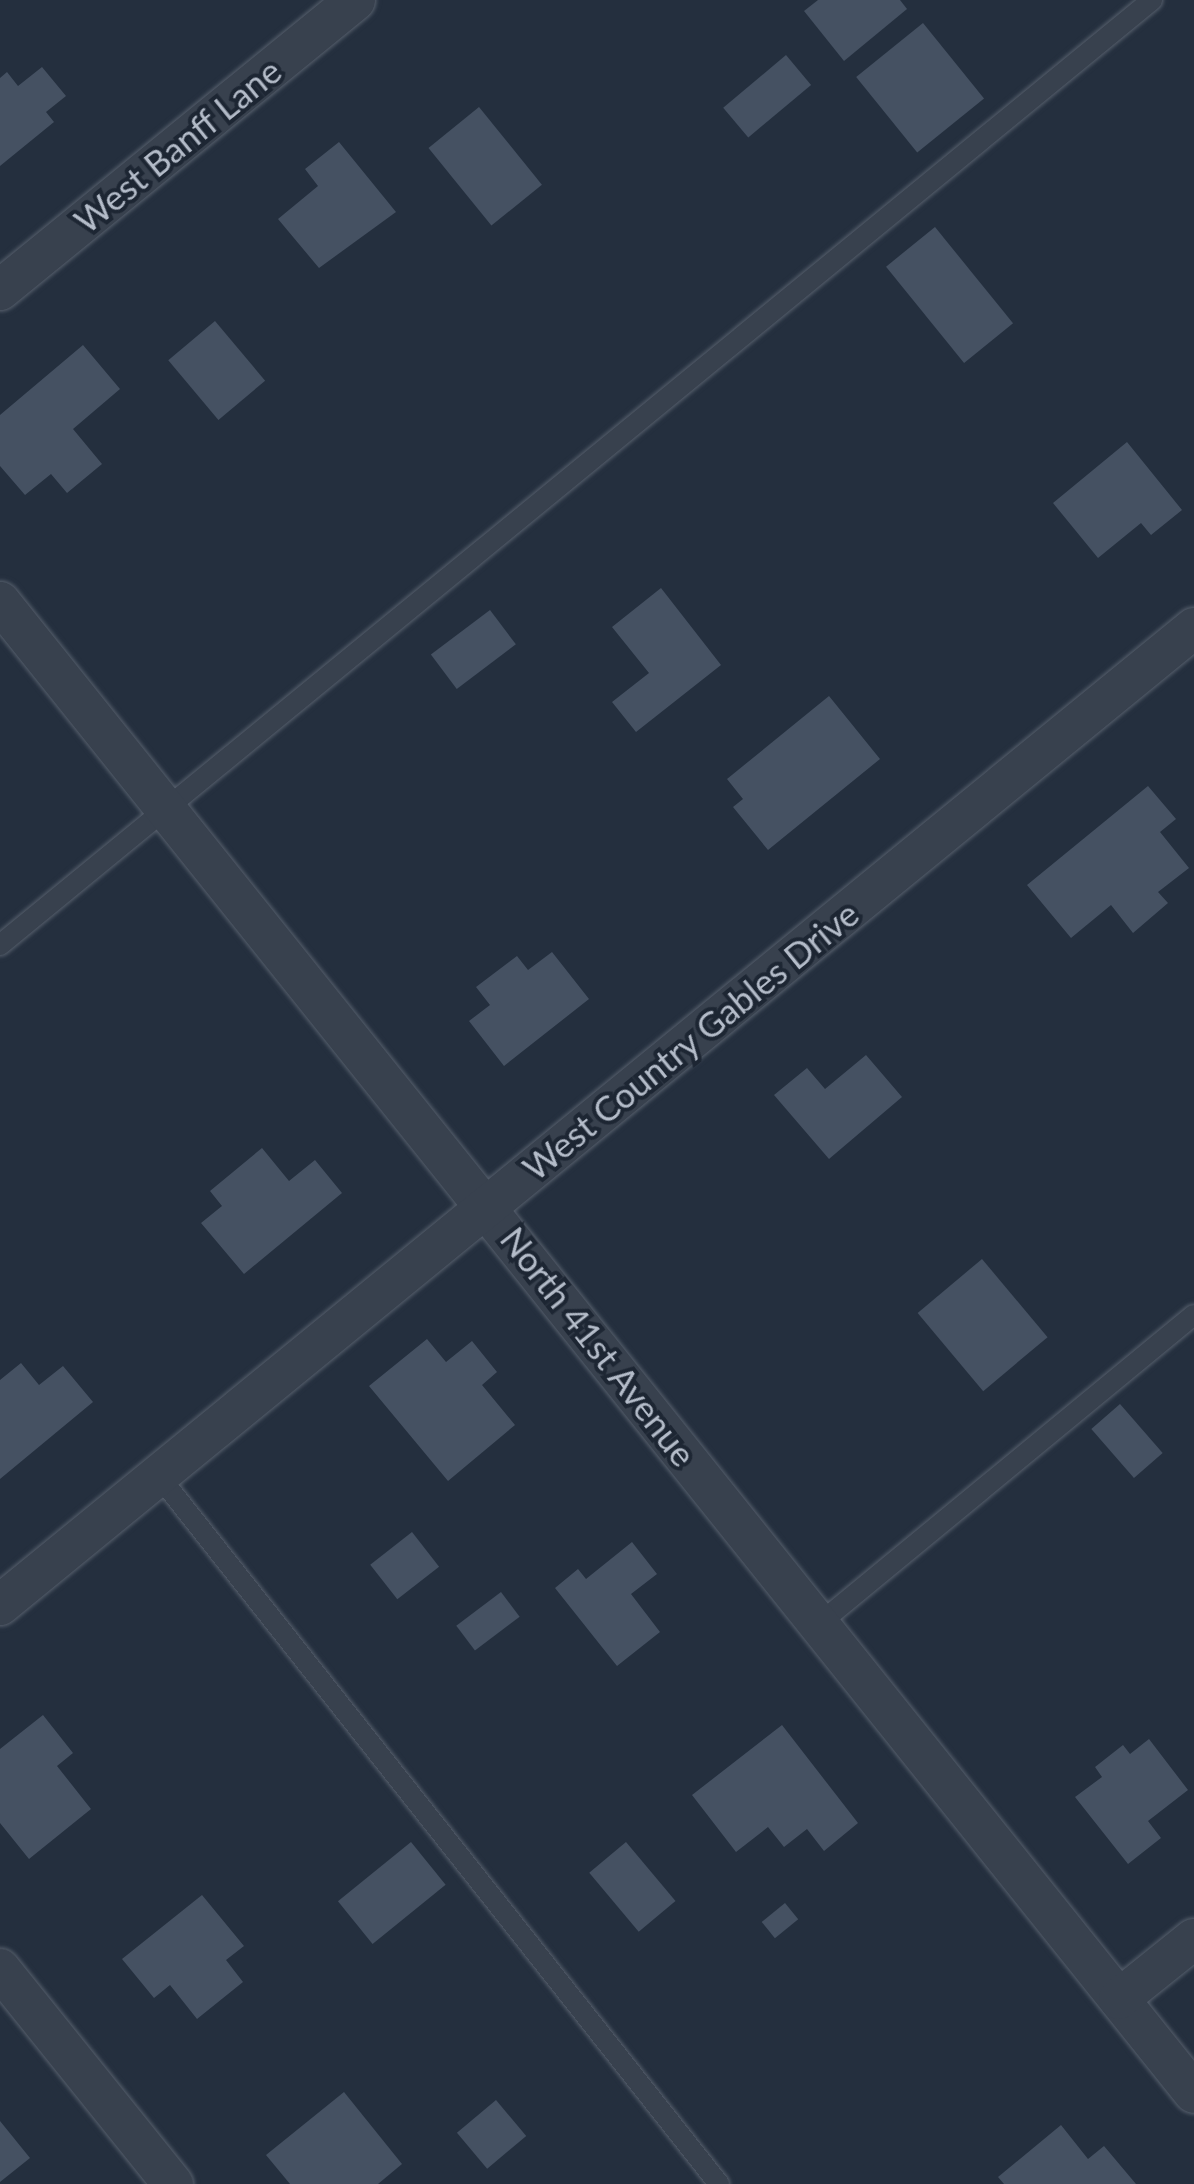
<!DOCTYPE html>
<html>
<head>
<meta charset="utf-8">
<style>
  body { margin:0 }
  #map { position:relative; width:1194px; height:2184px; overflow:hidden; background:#242f3e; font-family:Lato,sans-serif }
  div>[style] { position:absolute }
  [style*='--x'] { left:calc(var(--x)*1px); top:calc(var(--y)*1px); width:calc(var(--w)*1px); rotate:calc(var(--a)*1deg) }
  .building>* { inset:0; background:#455162; transform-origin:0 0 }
  .roads { filter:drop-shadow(0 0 2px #565f6c) drop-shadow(0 0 2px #565f6c) }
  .lane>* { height:20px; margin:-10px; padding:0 10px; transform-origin:10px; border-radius:10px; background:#38414e }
  .street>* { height:40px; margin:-20px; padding:0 20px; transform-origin:20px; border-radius:20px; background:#38414e }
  span { translate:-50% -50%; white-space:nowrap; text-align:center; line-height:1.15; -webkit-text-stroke:8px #1d2633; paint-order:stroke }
  .street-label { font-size:35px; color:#b4bcc9 }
</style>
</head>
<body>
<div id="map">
  <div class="building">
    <i style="clip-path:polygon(818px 0,900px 0,907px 9px,844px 61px,804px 11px)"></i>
    <i style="left:923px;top:23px;width:97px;height:86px;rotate:51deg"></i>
    <i style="left:786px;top:55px;width:39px;height:82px;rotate:50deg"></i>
    <i style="clip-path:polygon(42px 67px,66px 96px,46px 112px,54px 122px,0 166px,0 78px,7px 72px,18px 86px)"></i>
    <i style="left:479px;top:107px;width:100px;height:65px;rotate:51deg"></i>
    <i style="clip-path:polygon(339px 142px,396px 212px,319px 268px,278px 219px,318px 186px,305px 169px)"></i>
    <i style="left:935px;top:227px;width:124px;height:63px;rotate:51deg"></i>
    <i style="left:215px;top:321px;width:78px;height:61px;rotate:50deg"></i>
    <i style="clip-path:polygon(83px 345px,120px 389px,73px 429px,102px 464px,67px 493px,51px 474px,25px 495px,0 466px,0 415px)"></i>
    <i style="clip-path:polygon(1127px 442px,1182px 510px,1151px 535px,1141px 523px,1098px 558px,1053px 503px)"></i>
    <i style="clip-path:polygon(661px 588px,721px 665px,636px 732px,612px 702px,649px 673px,612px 627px)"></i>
    <i style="left:490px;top:610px;width:43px;height:74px;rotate:53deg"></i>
    <i style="clip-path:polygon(829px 696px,880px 759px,768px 850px,733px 807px,743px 799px,727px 779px)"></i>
    <i style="clip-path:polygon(1148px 786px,1176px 819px,1160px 832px,1189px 868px,1158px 892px,1168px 903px,1133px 933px,1111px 905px,1071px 938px,1027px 885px)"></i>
    <i style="clip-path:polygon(552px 952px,589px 999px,504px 1066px,469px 1021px,490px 1005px,476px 987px,517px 956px,528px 970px)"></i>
    <i style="clip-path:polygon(866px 1055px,902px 1097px,829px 1159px,774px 1095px,807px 1068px,825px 1089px)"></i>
    <i style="clip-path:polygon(262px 1148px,289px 1181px,315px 1160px,342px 1193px,244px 1274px,201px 1223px,222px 1206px,210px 1191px)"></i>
    <i style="left:982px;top:1259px;width:102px;height:84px;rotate:50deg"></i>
    <i style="clip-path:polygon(427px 1339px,446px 1362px,472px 1341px,497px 1372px,482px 1385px,515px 1425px,448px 1481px,369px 1386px)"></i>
    <i style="clip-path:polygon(21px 1363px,39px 1385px,63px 1366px,93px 1402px,0 1479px,0 1380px)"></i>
    <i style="left:1120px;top:1404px;width:65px;height:38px;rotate:49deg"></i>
    <i style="left:412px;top:1532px;width:44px;height:53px;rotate:52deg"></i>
    <i style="clip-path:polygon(632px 1542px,657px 1574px,631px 1594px,660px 1632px,617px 1666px,555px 1588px,578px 1569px,586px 1579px)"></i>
    <i style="left:501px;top:1592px;width:31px;height:56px;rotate:53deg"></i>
    <i style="clip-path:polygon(43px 1715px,73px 1753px,57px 1766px,91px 1809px,29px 1859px,0 1823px,0 1749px)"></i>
    <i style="clip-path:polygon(782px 1725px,858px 1823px,824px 1851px,807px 1829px,784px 1847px,768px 1827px,736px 1852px,692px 1795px)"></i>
    <i style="clip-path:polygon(1149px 1739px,1188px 1790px,1148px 1821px,1161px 1838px,1128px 1864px,1075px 1797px,1102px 1777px,1095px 1767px,1123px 1745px,1130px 1754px)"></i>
    <i style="left:411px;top:1842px;width:55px;height:94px;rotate:51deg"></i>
    <i style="left:626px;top:1842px;width:77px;height:48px;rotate:50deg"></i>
    <i style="clip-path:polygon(202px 1895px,244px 1946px,226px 1960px,243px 1982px,197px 2019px,170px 1985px,154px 1998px,122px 1959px)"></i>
    <i style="left:785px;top:1903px;width:21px;height:30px;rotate:51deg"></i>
    <i style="clip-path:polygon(344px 2092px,402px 2164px,378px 2184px,290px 2184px,266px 2155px)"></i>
    <i style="left:496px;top:2100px;width:47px;height:51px;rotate:50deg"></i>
    <i style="clip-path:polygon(0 2121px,30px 2158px,0 2182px)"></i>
    <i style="clip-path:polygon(1061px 2125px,1088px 2159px,1104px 2146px,1136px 2184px,1004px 2184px,998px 2177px)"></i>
  </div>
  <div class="roads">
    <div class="lane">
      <i style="--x:0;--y:945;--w:1490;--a:-39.36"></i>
      <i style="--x:159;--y:1476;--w:903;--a:51.66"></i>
      <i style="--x:820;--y:1623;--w:484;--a:-39.5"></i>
    </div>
    <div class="street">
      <i style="--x:0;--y:290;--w:458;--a:-39.2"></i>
      <i style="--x:0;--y:602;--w:1910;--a:51.31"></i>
      <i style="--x:0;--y:1605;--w:1543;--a:-39.29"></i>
      <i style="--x:0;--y:1969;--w:276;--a:51.2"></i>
      <i style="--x:1119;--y:1999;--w:96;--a:-38.7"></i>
    </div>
  </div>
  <div class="street-label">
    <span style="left:177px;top:145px;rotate:-39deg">West Banff Lane</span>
    <span style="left:690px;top:1040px;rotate:-39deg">West Country Gables Drive</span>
    <span style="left:599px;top:1346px;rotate:52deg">North 41st Avenue</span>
  </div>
</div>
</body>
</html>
